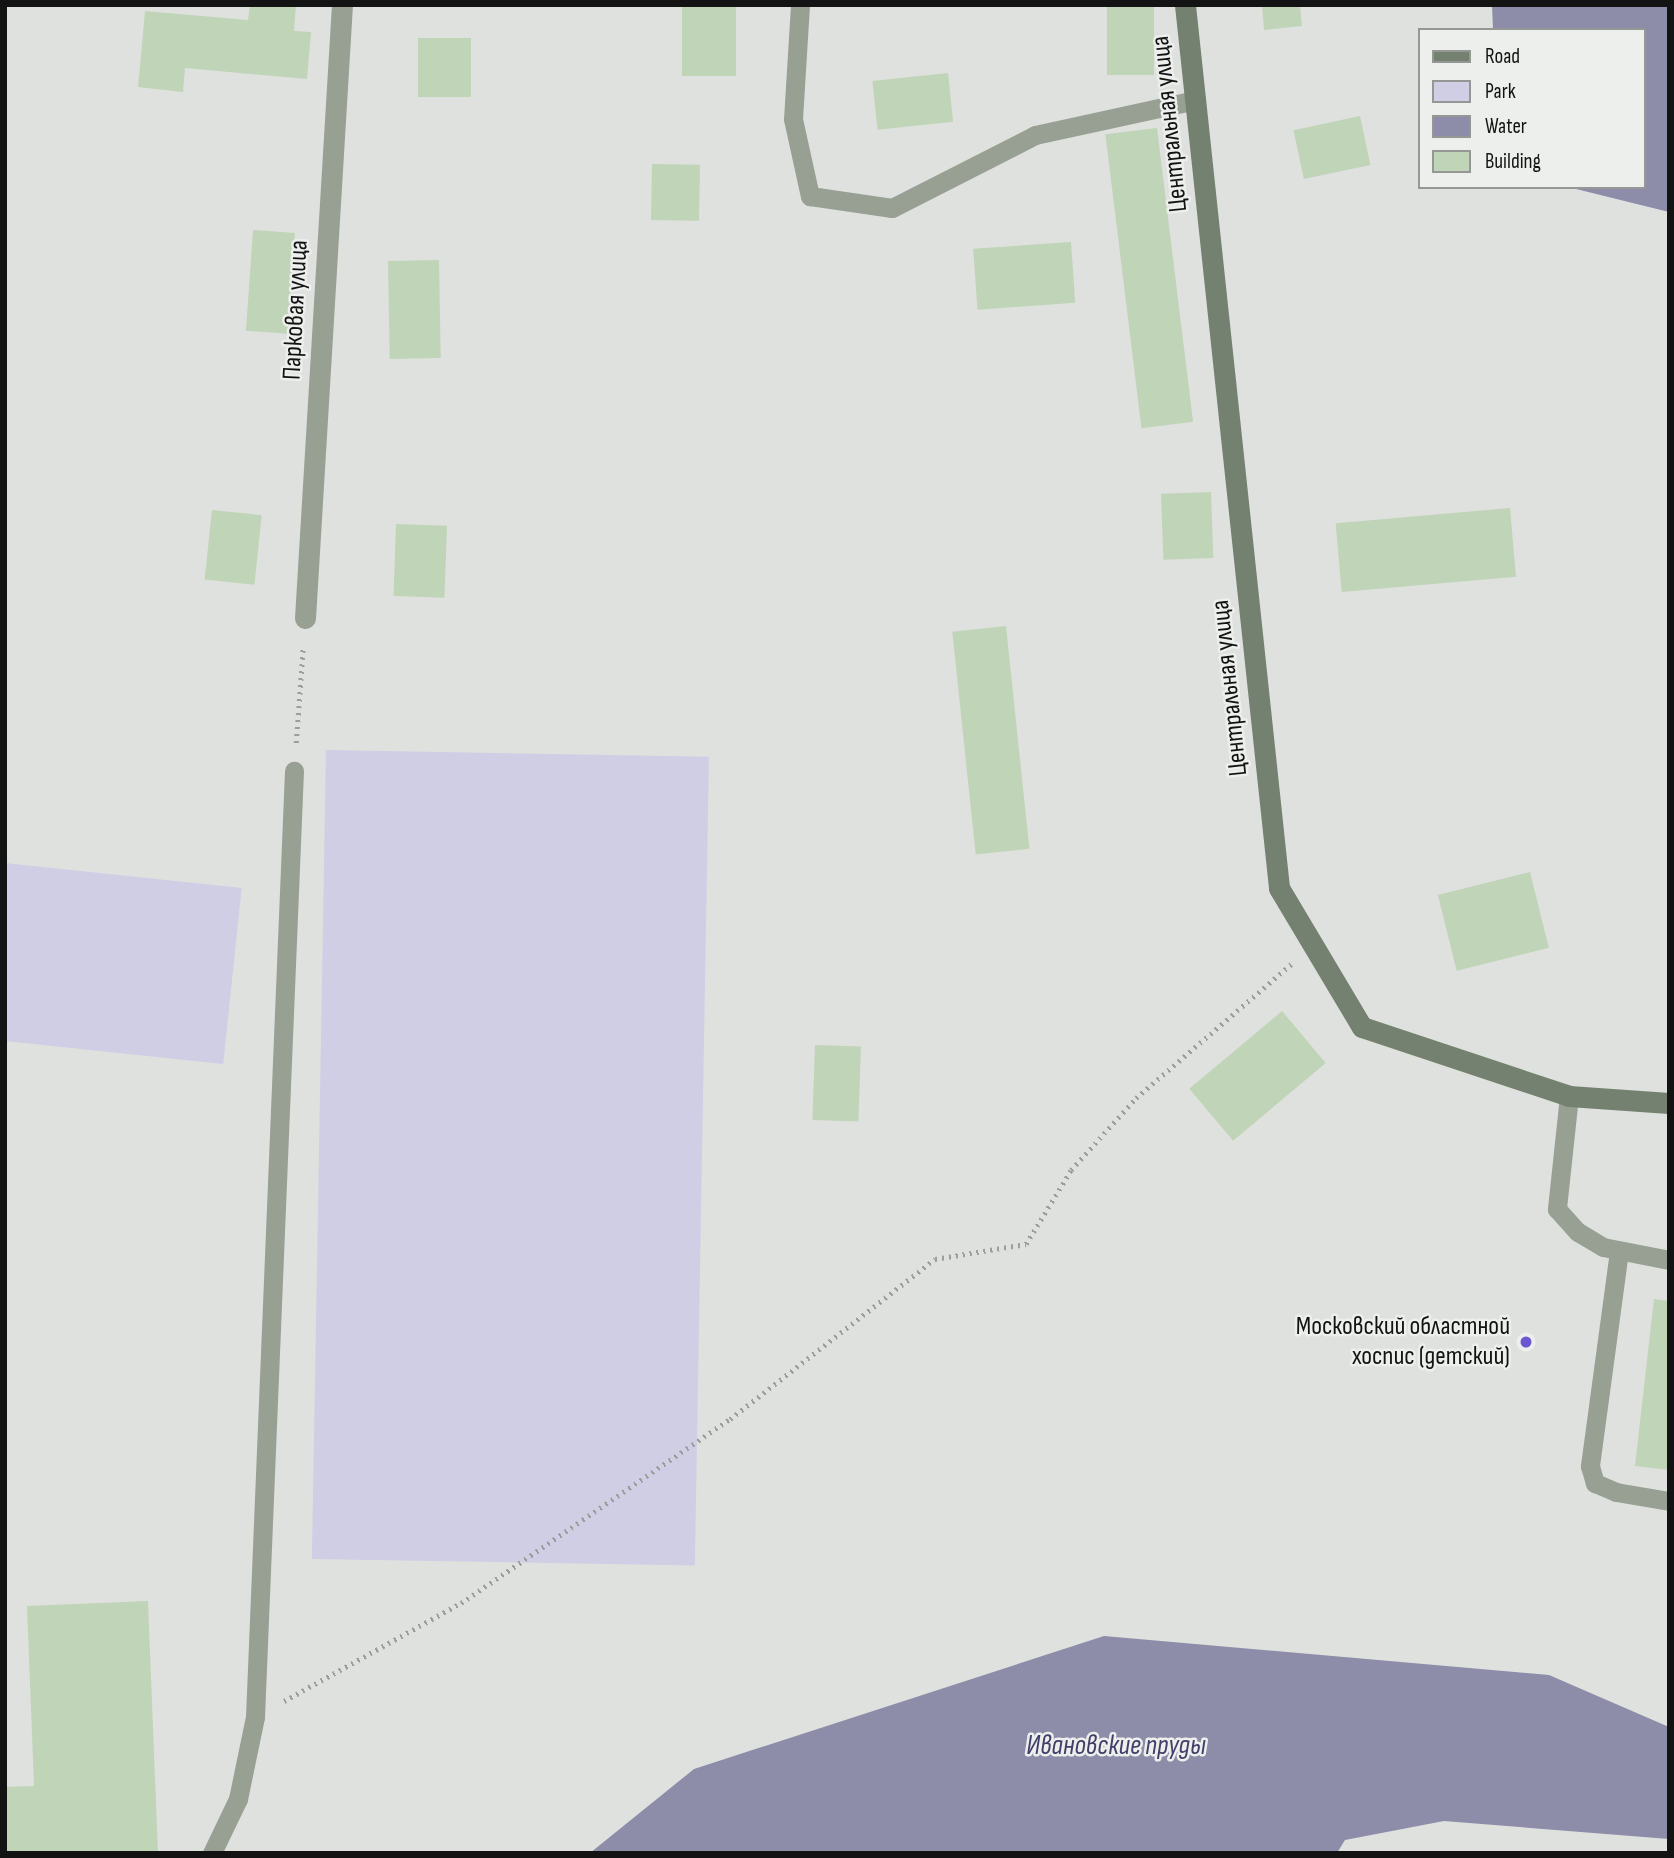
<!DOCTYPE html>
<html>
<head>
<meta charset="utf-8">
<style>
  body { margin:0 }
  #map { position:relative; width:1674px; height:1858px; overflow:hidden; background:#dfe1de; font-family:"Sofia Sans Condensed",sans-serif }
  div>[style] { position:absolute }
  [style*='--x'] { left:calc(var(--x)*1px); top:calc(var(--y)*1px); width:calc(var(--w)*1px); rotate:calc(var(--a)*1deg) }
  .green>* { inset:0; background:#cfcee5; transform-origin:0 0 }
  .water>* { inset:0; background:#8d8ca9 }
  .building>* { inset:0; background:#c0d4b8; transform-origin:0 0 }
  .path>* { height:4.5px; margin-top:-2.25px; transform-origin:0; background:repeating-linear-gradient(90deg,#9c9e9b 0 2px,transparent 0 7px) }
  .lane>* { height:19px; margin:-9.5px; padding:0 9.5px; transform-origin:9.5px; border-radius:9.5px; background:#98a094 }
  .street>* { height:21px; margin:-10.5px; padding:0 10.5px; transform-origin:10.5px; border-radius:10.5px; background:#98a094 }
  .secondary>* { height:21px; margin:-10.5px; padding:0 10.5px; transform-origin:10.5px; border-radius:10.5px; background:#748170 }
  .dots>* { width:19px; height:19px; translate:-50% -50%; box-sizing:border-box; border:4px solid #ecefec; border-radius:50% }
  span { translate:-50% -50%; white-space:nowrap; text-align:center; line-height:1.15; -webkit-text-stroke:5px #ecefec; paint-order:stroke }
  .street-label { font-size:26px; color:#121312 }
  .poi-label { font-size:26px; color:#121312 }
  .right { translate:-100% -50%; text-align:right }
  .water-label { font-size:28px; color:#423e6a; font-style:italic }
  .frame { position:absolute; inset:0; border:7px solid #121312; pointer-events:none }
  .legend { position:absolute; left:1418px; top:28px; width:228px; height:161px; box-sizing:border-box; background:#ecefec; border:2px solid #959795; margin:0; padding:9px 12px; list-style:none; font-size:21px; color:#121312 }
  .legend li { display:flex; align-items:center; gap:14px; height:35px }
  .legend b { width:35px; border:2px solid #959795 }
</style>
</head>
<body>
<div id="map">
  <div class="green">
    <i style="left:326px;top:750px;width:383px;height:809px;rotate:1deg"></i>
    <i style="left:5px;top:863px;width:238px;height:177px;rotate:6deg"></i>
  </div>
  <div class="water">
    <i style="clip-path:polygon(1492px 5px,1669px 5px,1669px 212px,1568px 187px,1644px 187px,1644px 30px,1493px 30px)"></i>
    <i style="clip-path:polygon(1104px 1636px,1549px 1675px,1669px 1727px,1669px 1839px,1444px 1821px,1345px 1840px,1337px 1853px,590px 1853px,694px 1769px)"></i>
  </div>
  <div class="building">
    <i style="clip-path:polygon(250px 5px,296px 5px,294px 31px,311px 32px,307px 79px,185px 68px,183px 92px,138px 87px,145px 11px,248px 20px)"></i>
    <i style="left:682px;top:5px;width:54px;height:71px"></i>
    <i style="left:1107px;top:5px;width:47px;height:70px"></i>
    <i style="clip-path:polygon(1262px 5px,1300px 5px,1302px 26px,1264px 30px)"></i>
    <i style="left:418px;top:38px;width:53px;height:59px"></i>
    <i style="left:948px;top:73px;width:49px;height:76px;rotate:84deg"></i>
    <i style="left:1360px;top:116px;width:50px;height:68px;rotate:78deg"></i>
    <i style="left:1157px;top:128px;width:296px;height:52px;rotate:83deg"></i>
    <i style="left:652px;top:164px;width:48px;height:56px;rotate:1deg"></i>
    <i style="left:253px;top:230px;width:42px;height:101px;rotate:4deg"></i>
    <i style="left:1071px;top:242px;width:61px;height:98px;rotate:86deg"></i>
    <i style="left:439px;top:260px;width:98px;height:51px;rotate:89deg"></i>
    <i style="left:1211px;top:492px;width:66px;height:50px;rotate:88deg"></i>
    <i style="left:1510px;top:508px;width:69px;height:175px;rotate:85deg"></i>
    <i style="left:212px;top:510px;width:50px;height:70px;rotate:6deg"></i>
    <i style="left:396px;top:524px;width:51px;height:72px;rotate:2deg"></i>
    <i style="left:1006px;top:626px;width:224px;height:54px;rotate:84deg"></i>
    <i style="left:1530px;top:872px;width:78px;height:95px;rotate:76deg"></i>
    <i style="left:1282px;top:1011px;width:68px;height:121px;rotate:50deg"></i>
    <i style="left:815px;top:1045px;width:46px;height:75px;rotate:2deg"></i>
    <i style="clip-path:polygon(1654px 1299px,1669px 1301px,1669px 1470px,1635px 1466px)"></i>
    <i style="clip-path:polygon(148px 1601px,158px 1853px,5px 1853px,5px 1787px,34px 1786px,27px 1606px)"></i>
  </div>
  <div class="path">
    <i style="--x:296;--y:743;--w:96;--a:-85.8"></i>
    <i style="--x:284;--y:1701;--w:202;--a:-29"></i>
    <i style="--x:461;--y:1603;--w:326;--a:-34.4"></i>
    <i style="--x:730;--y:1419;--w:260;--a:-38"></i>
    <i style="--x:935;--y:1259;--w:92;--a:-9.4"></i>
    <i style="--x:1026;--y:1244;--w:87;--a:-58.7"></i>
    <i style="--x:1071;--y:1170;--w:97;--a:-47.9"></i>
    <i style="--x:1136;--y:1098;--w:205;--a:-40.8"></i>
  </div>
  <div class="lane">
    <i style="--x:800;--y:5;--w:114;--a:93.5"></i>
    <i style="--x:793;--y:119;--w:79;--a:77.6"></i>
    <i style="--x:810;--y:196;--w:83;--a:8.3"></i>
    <i style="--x:892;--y:208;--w:161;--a:-27"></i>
    <i style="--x:1035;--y:135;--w:165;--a:-12.3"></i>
    <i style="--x:1569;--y:1096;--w:114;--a:96.1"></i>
    <i style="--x:1557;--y:1209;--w:31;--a:48"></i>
    <i style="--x:1578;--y:1232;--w:29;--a:31"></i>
    <i style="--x:1603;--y:1247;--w:67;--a:11.1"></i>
    <i style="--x:1619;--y:1251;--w:217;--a:97.7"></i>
    <i style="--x:1590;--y:1466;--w:18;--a:74"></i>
    <i style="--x:1595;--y:1483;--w:23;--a:23"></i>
    <i style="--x:1616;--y:1492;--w:54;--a:9.6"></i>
    <i style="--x:212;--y:1853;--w:60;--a:-64.3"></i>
    <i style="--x:238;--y:1799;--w:84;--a:-78.3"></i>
    <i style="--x:255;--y:1717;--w:947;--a:-87.64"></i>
  </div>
  <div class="street">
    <i style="--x:305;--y:618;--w:614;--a:-86.55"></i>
  </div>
  <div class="secondary">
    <i style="--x:1185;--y:5;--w:888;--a:83.92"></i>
    <i style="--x:1279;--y:888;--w:162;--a:59.2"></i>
    <i style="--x:1362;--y:1027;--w:218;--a:18.4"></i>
    <i style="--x:1569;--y:1096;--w:100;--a:4"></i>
  </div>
  <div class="dots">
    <i style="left:1526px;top:1342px;background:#6c57d1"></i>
  </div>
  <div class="street-label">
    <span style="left:1170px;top:124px;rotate:-96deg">Центральная улица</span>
    <span style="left:296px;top:310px;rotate:-87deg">Парковая улица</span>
    <span style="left:1230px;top:688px;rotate:-96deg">Центральная улица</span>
  </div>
  <div class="poi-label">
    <span class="right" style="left:1510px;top:1342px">Московский областной<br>хоспис (детский)</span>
  </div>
  <div class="water-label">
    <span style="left:1116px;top:1746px">Ивановские пруды</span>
  </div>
  <div class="frame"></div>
  <ul class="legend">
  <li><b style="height:9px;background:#748170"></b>Road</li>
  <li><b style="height:19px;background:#cfcee5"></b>Park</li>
  <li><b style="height:19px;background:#8d8ca9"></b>Water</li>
  <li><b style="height:19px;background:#c0d4b8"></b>Building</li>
  </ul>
</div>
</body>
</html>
